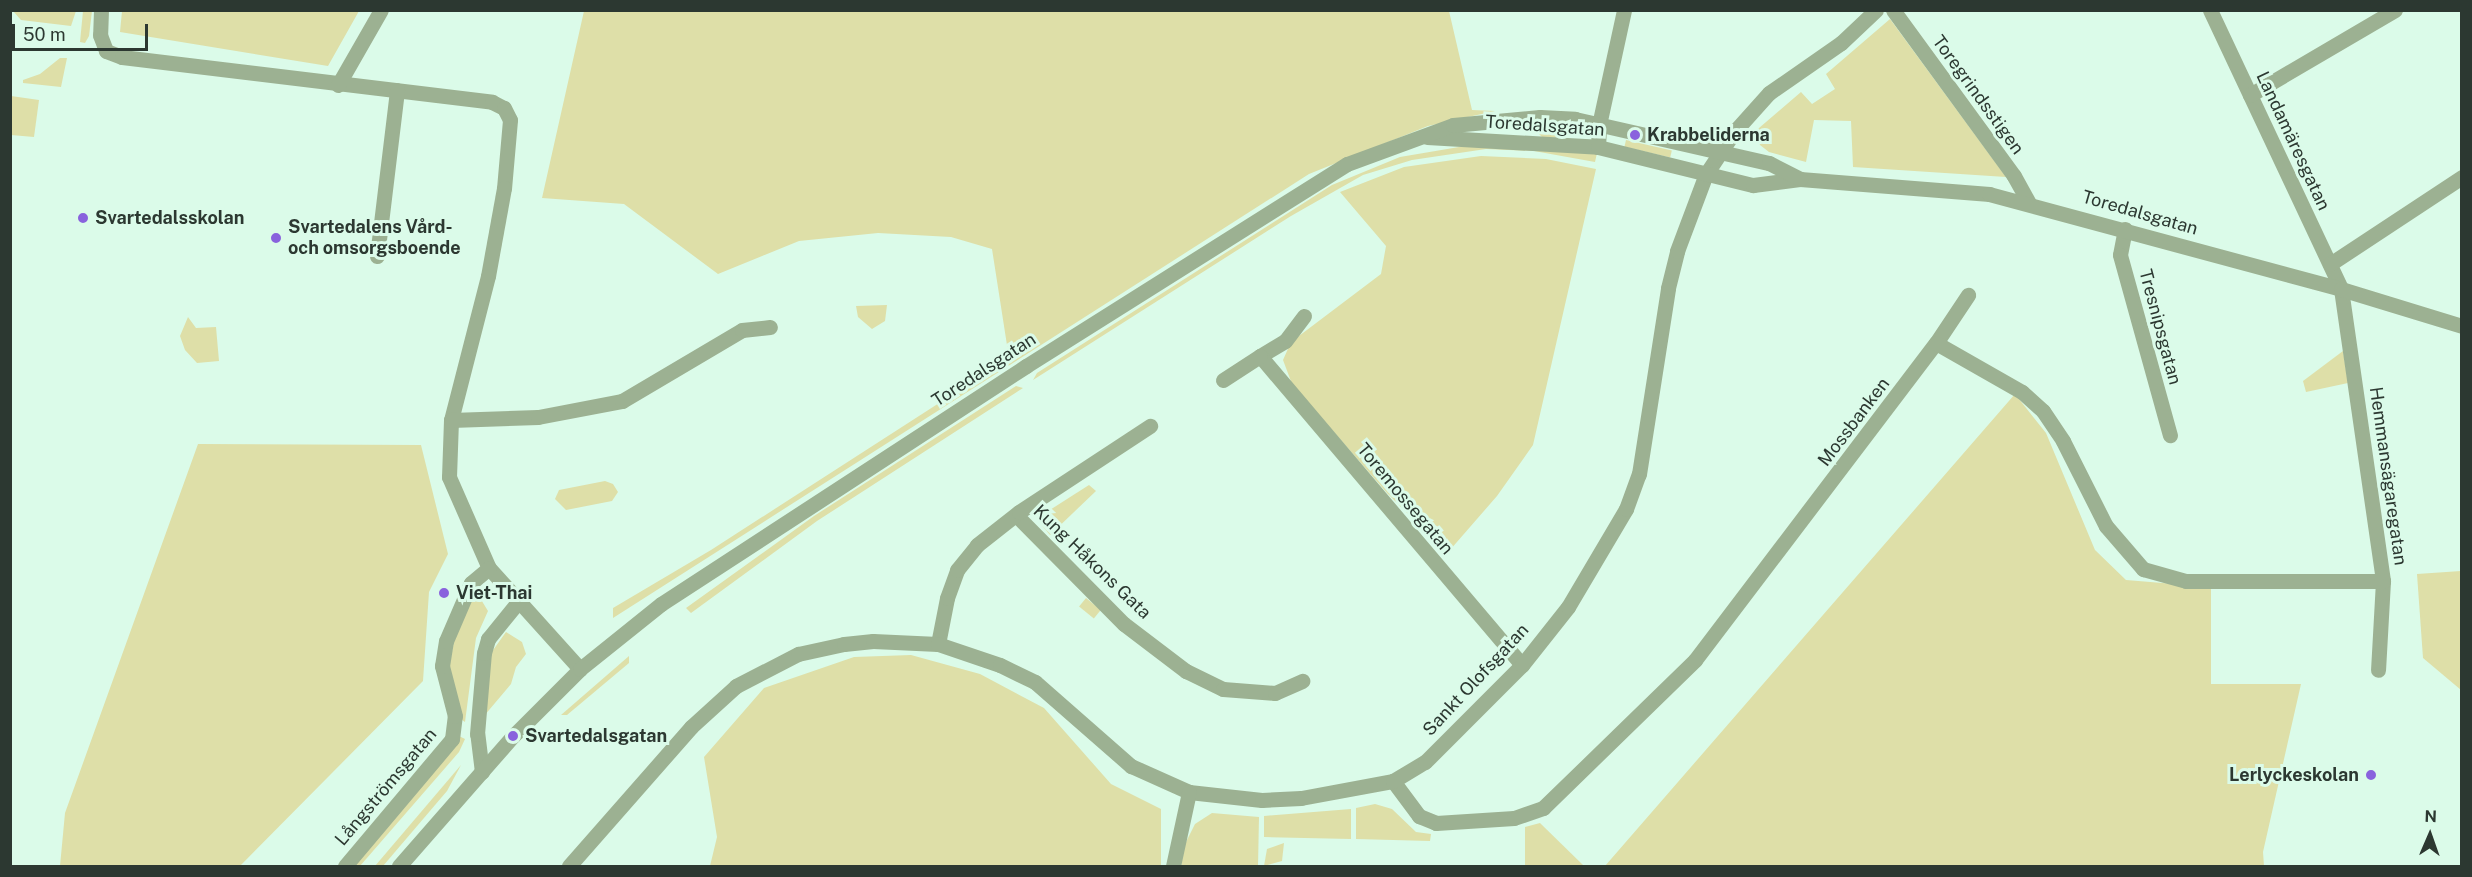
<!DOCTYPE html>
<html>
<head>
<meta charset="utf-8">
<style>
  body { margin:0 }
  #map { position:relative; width:2472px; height:877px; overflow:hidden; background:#dbfbe9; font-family:"Public Sans",sans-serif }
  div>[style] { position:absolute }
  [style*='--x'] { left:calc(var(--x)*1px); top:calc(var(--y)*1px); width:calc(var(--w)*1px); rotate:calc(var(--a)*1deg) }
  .green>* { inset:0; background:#dedfa8; transform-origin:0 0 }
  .minor>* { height:15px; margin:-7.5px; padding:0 7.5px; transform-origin:7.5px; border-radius:7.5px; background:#9cb192 }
  .tertiary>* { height:15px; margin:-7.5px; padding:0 7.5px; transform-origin:7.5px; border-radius:7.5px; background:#9cb192 }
  .dots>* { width:16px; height:16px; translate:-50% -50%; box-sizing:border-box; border:3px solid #dbfbe9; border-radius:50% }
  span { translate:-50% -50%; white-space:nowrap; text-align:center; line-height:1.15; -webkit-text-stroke:6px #dbfbe9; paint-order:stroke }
  .street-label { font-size:18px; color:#2c3831 }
  .poi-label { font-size:18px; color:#2c3831; font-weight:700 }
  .left { translate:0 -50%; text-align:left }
  .right { translate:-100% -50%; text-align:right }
  .frame { position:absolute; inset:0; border:12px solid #2c3831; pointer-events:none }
  .north { position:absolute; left:2400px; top:805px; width:60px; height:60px; -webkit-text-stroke:4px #dbfbe9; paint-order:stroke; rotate:2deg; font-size:16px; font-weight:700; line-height:24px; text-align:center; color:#2c3831 }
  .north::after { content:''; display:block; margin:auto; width:21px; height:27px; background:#2c3831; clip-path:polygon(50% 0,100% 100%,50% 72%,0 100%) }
  .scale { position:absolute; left:12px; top:24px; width:136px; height:27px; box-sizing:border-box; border:3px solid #2c3831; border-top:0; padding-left:8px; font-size:18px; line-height:21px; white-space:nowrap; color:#2c3831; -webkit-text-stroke:4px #dbfbe9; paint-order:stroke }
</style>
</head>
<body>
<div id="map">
  <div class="green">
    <i style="clip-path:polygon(13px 11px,13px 10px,76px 11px,71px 26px,21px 20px)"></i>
    <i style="clip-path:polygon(83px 11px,92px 11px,89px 36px,85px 43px,80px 42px)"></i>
    <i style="clip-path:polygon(122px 11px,122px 10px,359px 11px,328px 66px,120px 32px)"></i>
    <i style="clip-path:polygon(584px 11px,1449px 11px,1472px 110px,1495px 111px,1428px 126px,1309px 174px,613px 618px,613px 608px,711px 550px,1009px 358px,992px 249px,951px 237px,878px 233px,799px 241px,718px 274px,624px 204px,542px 198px)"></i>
    <i style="clip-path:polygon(1890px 19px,2006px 177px,1853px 167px,1851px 121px,1814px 120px,1806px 162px,1769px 152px,1760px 145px,1756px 133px,1759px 128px,1801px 92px,1812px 104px,1835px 89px,1826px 74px)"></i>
    <i style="clip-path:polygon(60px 58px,67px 58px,61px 87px,23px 83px,23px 80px,40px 74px)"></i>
    <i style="clip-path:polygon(11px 96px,39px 100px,34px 137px,11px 135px)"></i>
    <i style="clip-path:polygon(1540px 124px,1563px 125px,1567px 134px,1562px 138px,1542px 137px,1537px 132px)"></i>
    <i style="left:1626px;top:140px;width:47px;height:7px;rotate:13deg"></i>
    <i style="clip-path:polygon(1459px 147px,1478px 146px,1597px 153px,1595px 162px,1534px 151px,1486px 149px,1412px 160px,1363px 175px,1291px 216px,1033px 380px,1037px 373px,1332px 185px,1400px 157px)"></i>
    <i style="clip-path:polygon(1481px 156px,1546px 159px,1596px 169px,1533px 445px,1497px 496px,1450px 550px,1442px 548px,1387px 493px,1292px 384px,1283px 360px,1291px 342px,1381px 274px,1386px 246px,1340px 192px,1404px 167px)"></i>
    <i style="clip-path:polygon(887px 305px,885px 321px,872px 329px,858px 317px,856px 306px)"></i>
    <i style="clip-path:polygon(188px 317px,196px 328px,216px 327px,219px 361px,197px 363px,185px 350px,180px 336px)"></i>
    <i style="clip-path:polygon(2343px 351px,2348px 383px,2306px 392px,2303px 381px)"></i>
    <i style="clip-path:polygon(1016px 386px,1023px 388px,817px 521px,691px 613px,686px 608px,814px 516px)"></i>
    <i style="clip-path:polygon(2015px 394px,2046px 433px,2095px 550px,2126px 580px,2211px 587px,2211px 684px,2301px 684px,2263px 852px,2264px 866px,1605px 866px)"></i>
    <i style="clip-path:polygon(198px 444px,421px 445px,448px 554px,429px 592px,423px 681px,240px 866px,60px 866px,65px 813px)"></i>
    <i style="clip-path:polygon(605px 481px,613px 484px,618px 492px,612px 501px,566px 510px,555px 499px,559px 490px)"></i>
    <i style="clip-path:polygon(1089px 485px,1096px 491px,1050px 535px,1040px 523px,1042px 515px)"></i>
    <i style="clip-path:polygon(2461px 571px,2462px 571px,2461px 690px,2423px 658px,2417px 574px)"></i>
    <i style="clip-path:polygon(477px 593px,488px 611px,476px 638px,465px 722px,462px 720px,449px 667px,457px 625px)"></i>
    <i style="left:1086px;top:598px;width:19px;height:11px;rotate:39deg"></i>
    <i style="clip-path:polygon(506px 632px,522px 642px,526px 654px,516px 667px,511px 684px,484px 716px,491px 653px)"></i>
    <i style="clip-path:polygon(911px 655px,980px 674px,1044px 708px,1111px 784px,1161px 809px,1161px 866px,710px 866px,717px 837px,704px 757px,764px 688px,854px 657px)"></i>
    <i style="clip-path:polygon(629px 656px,629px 663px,567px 715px,561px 715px)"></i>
    <i style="clip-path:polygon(459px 736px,465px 739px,459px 752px,360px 866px,353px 866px)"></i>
    <i style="clip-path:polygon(461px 765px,447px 791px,383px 866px,375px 866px)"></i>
    <i style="clip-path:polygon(1375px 804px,1392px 809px,1416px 832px,1431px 834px,1430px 841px,1356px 839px,1356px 808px)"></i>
    <i style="clip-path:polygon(1351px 809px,1351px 839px,1264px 837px,1264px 816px)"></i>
    <i style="clip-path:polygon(1212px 813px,1259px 817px,1258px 866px,1181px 866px,1185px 844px,1195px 824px)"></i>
    <i style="clip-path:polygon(1540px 823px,1584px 866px,1525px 866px,1525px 827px)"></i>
    <i style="clip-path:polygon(1284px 843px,1282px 861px,1264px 866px,1267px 849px)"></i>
  </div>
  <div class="minor">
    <i style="--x:101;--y:10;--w:25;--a:92"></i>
    <i style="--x:100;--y:35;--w:17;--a:69"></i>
    <i style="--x:106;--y:51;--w:17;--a:21"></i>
    <i style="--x:122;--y:57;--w:373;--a:6.9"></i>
    <i style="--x:492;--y:102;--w:13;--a:27"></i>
    <i style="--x:504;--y:108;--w:13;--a:63"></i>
    <i style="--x:510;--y:120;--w:68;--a:95"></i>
    <i style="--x:504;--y:188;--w:89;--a:100.3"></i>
    <i style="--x:488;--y:276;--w:149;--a:104.4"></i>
    <i style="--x:451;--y:420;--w:57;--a:92"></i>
    <i style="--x:449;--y:477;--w:99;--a:66.3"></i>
    <i style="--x:489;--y:568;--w:136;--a:48"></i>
    <i style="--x:1893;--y:10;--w:205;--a:53.9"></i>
    <i style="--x:2014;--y:176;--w:31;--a:61"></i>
    <i style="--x:2210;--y:10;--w:308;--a:64.8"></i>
    <i style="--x:2341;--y:289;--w:295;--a:81.8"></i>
    <i style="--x:2383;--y:581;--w:89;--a:93.2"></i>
    <i style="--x:338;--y:85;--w:86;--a:-60.2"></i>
    <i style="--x:2250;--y:95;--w:168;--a:-30.4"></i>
    <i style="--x:1598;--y:147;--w:22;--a:-87"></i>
    <i style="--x:1599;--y:125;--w:118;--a:-77.7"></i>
    <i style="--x:2125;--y:229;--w:26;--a:101"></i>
    <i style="--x:2120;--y:255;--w:187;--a:74.5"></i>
    <i style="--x:377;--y:256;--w:167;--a:-83.1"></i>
    <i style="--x:2330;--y:264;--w:158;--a:-33.4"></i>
    <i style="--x:1304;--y:316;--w:31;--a:127"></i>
    <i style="--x:1285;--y:341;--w:29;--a:149"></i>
    <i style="--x:1260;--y:356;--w:405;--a:49.7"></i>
    <i style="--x:1936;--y:343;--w:58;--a:-56.3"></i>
    <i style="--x:1223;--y:380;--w:44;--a:-33"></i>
    <i style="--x:451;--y:420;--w:87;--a:-2"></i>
    <i style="--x:538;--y:417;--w:86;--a:-10.8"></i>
    <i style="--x:622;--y:401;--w:139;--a:-30.6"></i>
    <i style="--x:742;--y:330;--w:28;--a:-6"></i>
    <i style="--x:1016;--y:515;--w:153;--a:45.3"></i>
    <i style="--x:1124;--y:624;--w:78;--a:37.2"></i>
    <i style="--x:1186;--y:671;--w:41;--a:25.9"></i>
    <i style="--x:1223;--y:689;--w:52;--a:4.4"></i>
    <i style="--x:1275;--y:693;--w:30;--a:-24"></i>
    <i style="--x:938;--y:644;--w:47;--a:-78.9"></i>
    <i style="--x:947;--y:598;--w:30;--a:-70"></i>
    <i style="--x:957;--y:570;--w:32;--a:-51"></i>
    <i style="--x:977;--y:545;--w:53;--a:-38.2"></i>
    <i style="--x:1019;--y:512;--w:157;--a:-33.3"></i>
    <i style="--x:482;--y:772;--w:38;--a:-97"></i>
    <i style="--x:477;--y:734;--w:81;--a:-85.1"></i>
    <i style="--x:484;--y:653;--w:15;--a:-74"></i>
    <i style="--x:488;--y:639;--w:48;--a:-51"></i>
    <i style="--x:1393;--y:781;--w:44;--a:53.4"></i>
    <i style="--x:1419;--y:816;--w:18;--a:22"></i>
    <i style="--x:1436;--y:823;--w:78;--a:-3.7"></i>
    <i style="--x:1514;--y:818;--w:31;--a:-19"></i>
    <i style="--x:1543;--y:808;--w:212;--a:-44.2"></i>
    <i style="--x:1695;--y:660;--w:398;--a:-52.8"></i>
    <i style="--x:1936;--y:343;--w:99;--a:29.7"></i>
    <i style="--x:2022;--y:392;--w:28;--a:42"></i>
    <i style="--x:2043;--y:411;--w:36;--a:56"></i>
    <i style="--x:2063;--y:441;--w:95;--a:63.2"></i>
    <i style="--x:2106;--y:526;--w:57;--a:49.3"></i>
    <i style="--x:2143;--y:569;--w:45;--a:15.6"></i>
    <i style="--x:2186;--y:581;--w:197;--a:0"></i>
    <i style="--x:345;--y:866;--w:166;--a:-49.9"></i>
    <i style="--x:452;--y:739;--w:23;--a:-83"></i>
    <i style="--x:455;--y:716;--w:52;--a:-104.6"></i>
    <i style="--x:442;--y:666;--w:25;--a:-81"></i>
    <i style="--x:446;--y:641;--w:63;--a:-66.7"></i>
    <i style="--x:471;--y:583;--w:23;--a:-40"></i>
    <i style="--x:569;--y:866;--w:185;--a:-48.7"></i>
    <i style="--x:691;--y:727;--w:61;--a:-42.3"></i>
    <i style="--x:736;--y:686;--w:70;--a:-27.3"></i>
    <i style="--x:798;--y:654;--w:47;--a:-12.3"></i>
    <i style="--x:844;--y:644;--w:29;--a:-6"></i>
    <i style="--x:873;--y:641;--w:65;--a:2.6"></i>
    <i style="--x:938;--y:644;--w:65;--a:18.7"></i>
    <i style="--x:1000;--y:665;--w:39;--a:26"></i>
    <i style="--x:1035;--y:682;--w:128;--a:41.2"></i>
    <i style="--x:1131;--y:766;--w:64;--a:24.1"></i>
    <i style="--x:1189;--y:792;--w:73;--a:6.3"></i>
    <i style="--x:1262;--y:800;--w:39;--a:-3"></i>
    <i style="--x:1301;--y:798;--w:94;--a:-10.5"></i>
    <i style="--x:1393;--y:781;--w:37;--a:-31"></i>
    <i style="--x:1425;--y:762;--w:137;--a:-45"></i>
    <i style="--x:1522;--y:665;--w:74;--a:-51.6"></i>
    <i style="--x:1568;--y:607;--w:114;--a:-59.4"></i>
    <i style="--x:1626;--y:509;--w:37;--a:-70"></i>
    <i style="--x:1639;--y:474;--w:188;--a:-81.1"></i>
    <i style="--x:1668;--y:288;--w:38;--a:-76"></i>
    <i style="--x:1677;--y:251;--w:82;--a:-69.4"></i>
    <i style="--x:1706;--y:174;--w:50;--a:-56.3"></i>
    <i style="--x:1734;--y:132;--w:52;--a:-48.1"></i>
    <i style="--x:1769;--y:93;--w:88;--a:-34.8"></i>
    <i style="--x:1841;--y:43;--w:48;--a:-43.3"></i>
    <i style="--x:1173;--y:866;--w:76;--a:-77.8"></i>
  </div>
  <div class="tertiary">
    <i style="--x:1427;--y:137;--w:171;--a:3.3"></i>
    <i style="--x:1598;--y:147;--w:160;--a:13.8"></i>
    <i style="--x:1753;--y:185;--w:47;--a:-7.3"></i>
    <i style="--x:1800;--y:179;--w:190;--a:4.5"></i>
    <i style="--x:1989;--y:194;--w:365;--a:15.1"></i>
    <i style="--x:2341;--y:289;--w:127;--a:17"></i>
    <i style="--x:399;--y:866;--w:173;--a:-48.8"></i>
    <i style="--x:513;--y:736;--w:95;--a:-45"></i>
    <i style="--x:580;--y:669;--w:104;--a:-38.7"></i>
    <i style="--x:661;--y:604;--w:436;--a:-33.1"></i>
    <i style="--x:1026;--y:366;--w:379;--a:-32.2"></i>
    <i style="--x:1347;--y:164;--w:113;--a:-20.2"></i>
    <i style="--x:1453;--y:125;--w:87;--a:-5.3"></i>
    <i style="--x:1540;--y:117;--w:35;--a:3"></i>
    <i style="--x:1575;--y:119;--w:199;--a:12.8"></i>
    <i style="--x:1769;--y:163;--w:35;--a:27"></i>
  </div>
  <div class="dots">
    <i style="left:1635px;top:135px;background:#8962dd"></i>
    <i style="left:83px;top:218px;background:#8962dd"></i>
    <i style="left:276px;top:238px;background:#8962dd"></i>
    <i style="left:444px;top:593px;background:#8962dd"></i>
    <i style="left:513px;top:736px;background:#8962dd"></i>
    <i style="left:2371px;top:775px;background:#8962dd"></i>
  </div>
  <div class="street-label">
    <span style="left:1978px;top:95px;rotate:54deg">Toregrindsstigen</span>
    <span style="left:1545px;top:126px;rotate:4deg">Toredalsgatan</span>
    <span style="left:2293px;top:141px;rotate:65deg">Landamäresgatan</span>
    <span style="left:2140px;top:213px;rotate:16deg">Toredalsgatan</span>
    <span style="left:2160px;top:327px;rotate:75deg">Tresnipsgatan</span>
    <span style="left:984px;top:370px;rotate:-33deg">Toredalsgatan</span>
    <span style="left:1854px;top:422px;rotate:-53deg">Mossbanken</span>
    <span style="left:2388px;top:476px;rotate:82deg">Hemmansägaregatan</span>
    <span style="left:1405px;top:499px;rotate:50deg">Toremossegatan</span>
    <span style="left:1092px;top:562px;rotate:44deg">Kung Håkons Gata</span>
    <span style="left:1476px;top:680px;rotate:-47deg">Sankt Olofsgatan</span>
    <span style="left:386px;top:787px;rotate:-50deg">Långströmsgatan</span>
  </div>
  <div class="poi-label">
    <span class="left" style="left:1647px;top:135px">Krabbeliderna</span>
    <span class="left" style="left:95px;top:218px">Svartedalsskolan</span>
    <span class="left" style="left:288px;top:238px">Svartedalens Vård-<br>och omsorgsboende</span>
    <span class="left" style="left:456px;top:593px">Viet-Thai</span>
    <span class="left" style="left:525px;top:736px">Svartedalsgatan</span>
    <span class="right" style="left:2359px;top:775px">Lerlyckeskolan</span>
  </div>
  <div class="frame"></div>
  <div class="north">N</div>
  <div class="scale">50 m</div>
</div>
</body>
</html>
